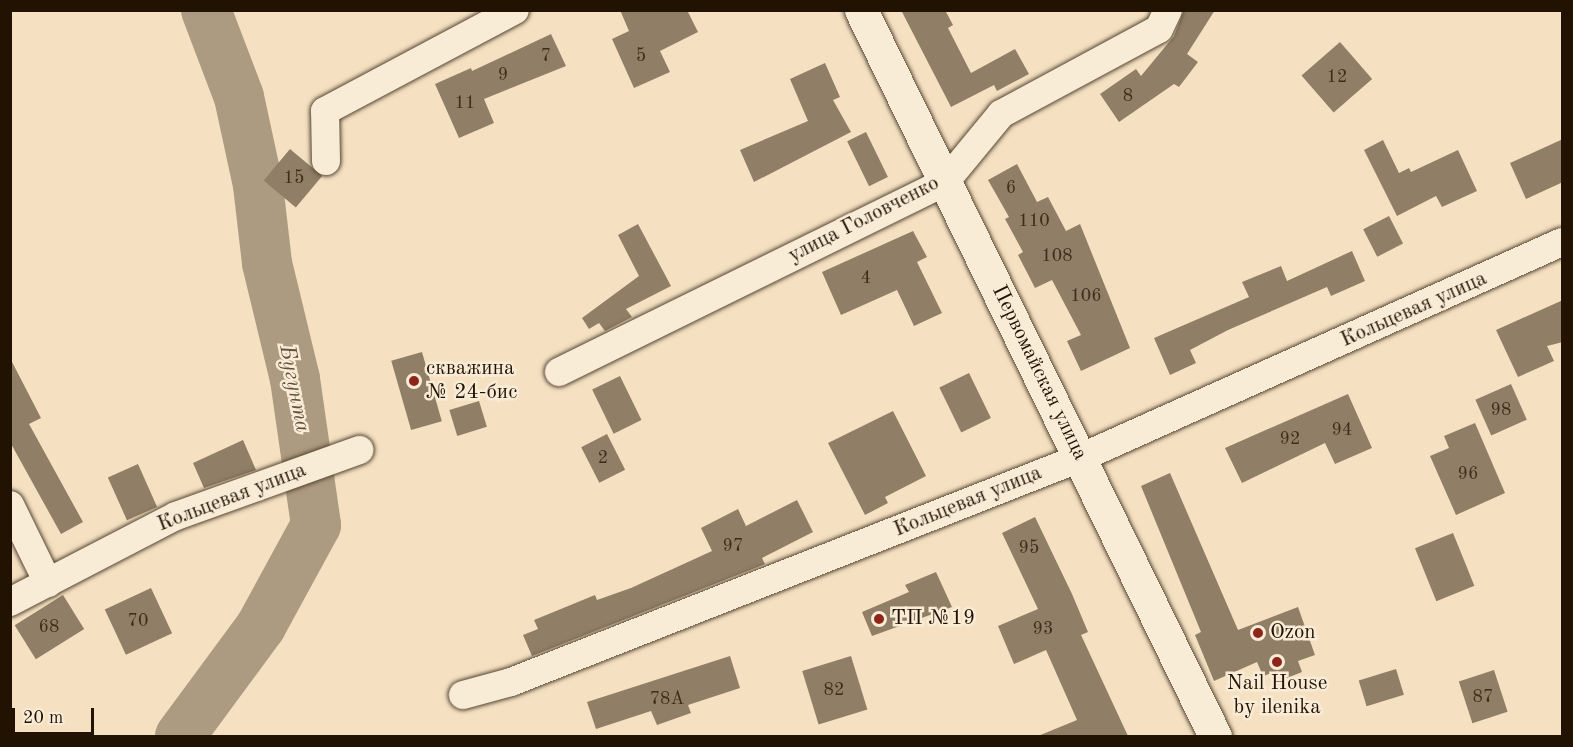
<!DOCTYPE html>
<html>
<head>
<meta charset="utf-8">
<style>
  body { margin:0 }
  #map { position:relative; width:1573px; height:747px; overflow:hidden; background:#f5e1c2; font-family:"Old Standard TT",serif }
  div>[style] { position:absolute }
  [style*='--x'] { left:calc(var(--x)*1px); top:calc(var(--y)*1px); width:calc(var(--w)*1px); rotate:calc(var(--a)*1deg) }
  .river>* { height:50px; margin:-25px; padding:0 25px; transform-origin:25px; border-radius:25px; background:#ad9b81 }
  .building>* { inset:0; background:#907e66; transform-origin:0 0 }
  .roads { filter:drop-shadow(0 0 2px #574632) drop-shadow(0 0 2px #574632) }
  .street>* { height:28px; margin:-14px; padding:0 14px; transform-origin:14px; border-radius:14px; background:#f8ecd7 }
  .secondary>* { height:33px; margin:-16.5px; padding:0 16.5px; transform-origin:16.5px; border-radius:16.5px; background:#f8ecd7 }
  .dots>* { width:16px; height:16px; translate:-50% -50%; box-sizing:border-box; border:3px solid #f8ecd7; border-radius:50% }
  span { translate:-50% -50%; white-space:nowrap; text-align:center; line-height:1.15; -webkit-text-stroke:5px #f8ecd7; paint-order:stroke }
  .number-label { font-size:18px; color:#3e2d1b }
  .number-label span { -webkit-text-stroke-width:0 }
  .street-label { font-size:21px; color:#221202 }
  .poi-label { font-size:21px; color:#221202 }
  .left { translate:0 -50%; text-align:left }
  .water-label { font-size:22px; color:#61503b; font-style:italic }
  .frame { position:absolute; inset:0; border:12px solid #221202; pointer-events:none }
  .scale { position:absolute; left:12px; top:708px; width:82px; height:27px; box-sizing:border-box; border:3px solid #221202; border-top:0; padding-left:8px; font-size:18px; line-height:21px; white-space:nowrap; color:#221202; -webkit-text-stroke:4px #f8ecd7; paint-order:stroke }
</style>
</head>
<body>
<div id="map">
  <div class="river">
    <i style="--x:180;--y:736;--w:137;--a:-53.6"></i>
    <i style="--x:261;--y:626;--w:115;--a:-61.4"></i>
    <i style="--x:316;--y:525;--w:148;--a:-98.2"></i>
    <i style="--x:295;--y:379;--w:119;--a:-103.6"></i>
    <i style="--x:267;--y:263;--w:79;--a:-96.6"></i>
    <i style="--x:258;--y:185;--w:90;--a:-102.2"></i>
    <i style="--x:239;--y:97;--w:93;--a:-110.8"></i>
  </div>
  <div class="building">
    <i style="clip-path:polygon(620px 10px,687px 10px,698px 32px,660px 51px,670px 72px,634px 88px,612px 39px,629px 31px)"></i>
    <i style="clip-path:polygon(901px 10px,945px 10px,953px 25px,948px 28px,971px 73px,1015px 49px,1029px 74px,997px 91px,994px 85px,951px 107px)"></i>
    <i style="clip-path:polygon(1184px 10px,1215px 10px,1187px 54px,1198px 62px,1179px 87px,1174px 84px,1119px 122px,1100px 94px,1136px 69px,1141px 76px,1174px 36px)"></i>
    <i style="clip-path:polygon(551px 34px,566px 66px,484px 99px,494px 123px,459px 138px,435px 84px,471px 68px,472px 71px)"></i>
    <i style="left:1340px;top:42px;width:49px;height:51px;rotate:49deg"></i>
    <i style="clip-path:polygon(825px 63px,840px 97px,833px 100px,851px 132px,754px 182px,740px 150px,808px 121px,790px 79px)"></i>
    <i style="left:866px;top:132px;width:50px;height:21px;rotate:64deg"></i>
    <i style="clip-path:polygon(1563px 139px,1563px 182px,1526px 199px,1510px 163px)"></i>
    <i style="clip-path:polygon(1383px 140px,1399px 173px,1409px 168px,1411px 172px,1458px 150px,1477px 191px,1442px 207px,1436px 196px,1397px 216px,1364px 150px)"></i>
    <i style="left:290px;top:149px;width:42px;height:41px;rotate:40deg"></i>
    <i style="clip-path:polygon(1017px 164px,1037px 202px,1048px 197px,1066px 231px,1080px 224px,1130px 348px,1081px 371px,1067px 341px,1081px 335px,1052px 280px,1035px 288px,1018px 255px,1023px 252px,1005px 219px,1009px 217px,988px 180px)"></i>
    <i style="left:1389px;top:216px;width:31px;height:29px;rotate:63deg"></i>
    <i style="clip-path:polygon(638px 224px,671px 286px,626px 309px,632px 317px,605px 331px,599px 323px,589px 329px,582px 318px,639px 276px,618px 235px)"></i>
    <i style="clip-path:polygon(913px 231px,927px 257px,917px 262px,942px 313px,914px 326px,897px 290px,841px 315px,822px 272px)"></i>
    <i style="clip-path:polygon(1352px 251px,1365px 281px,1331px 296px,1327px 287px,1228px 330px,1190px 350px,1196px 363px,1170px 375px,1154px 338px,1249px 297px,1242px 282px,1281px 266px,1287px 281px)"></i>
    <i style="clip-path:polygon(1563px 300px,1563px 342px,1547px 346px,1554px 361px,1518px 377px,1496px 330px)"></i>
    <i style="left:422px;top:352px;width:72px;height:32px;rotate:74deg"></i>
    <i style="clip-path:polygon(10px 358px,41px 418px,29px 424px,83px 522px,61px 534px,10px 442px)"></i>
    <i style="left:969px;top:373px;width:50px;height:33px;rotate:64deg"></i>
    <i style="left:620px;top:376px;width:49px;height:31px;rotate:64deg"></i>
    <i style="left:1511px;top:384px;width:39px;height:39px;rotate:66deg"></i>
    <i style="clip-path:polygon(1348px 394px,1372px 448px,1335px 464px,1325px 443px,1242px 483px,1225px 448px)"></i>
    <i style="left:479px;top:401px;width:27px;height:31px;rotate:73deg"></i>
    <i style="clip-path:polygon(893px 411px,926px 476px,885px 497px,888px 503px,865px 515px,828px 443px)"></i>
    <i style="clip-path:polygon(1475px 423px,1505px 493px,1456px 515px,1430px 456px,1449px 448px,1444px 436px)"></i>
    <i style="left:607px;top:434px;width:40px;height:29px;rotate:63deg"></i>
    <i style="clip-path:polygon(243px 440px,256px 470px,204px 488px,193px 463px)"></i>
    <i style="left:138px;top:464px;width:47px;height:33px;rotate:66deg"></i>
    <i style="clip-path:polygon(1170px 473px,1238px 630px,1298px 607px,1315px 655px,1298px 661px,1302px 672px,1282px 680px,1278px 671px,1263px 676px,1257px 662px,1214px 681px,1195px 635px,1201px 632px,1141px 486px)"></i>
    <i style="clip-path:polygon(797px 500px,813px 532px,762px 558px,765px 564px,532px 656px,523px 635px,538px 629px,534px 620px,595px 595px,597px 600px,631px 588px,712px 551px,701px 528px,738px 509px,746px 526px)"></i>
    <i style="clip-path:polygon(1035px 517px,1072px 594px,1088px 632px,1081px 635px,1128px 736px,1038px 736px,1077px 720px,1046px 650px,1014px 664px,998px 626px,1038px 609px,1002px 533px)"></i>
    <i style="left:1453px;top:533px;width:57px;height:41px;rotate:68deg"></i>
    <i style="clip-path:polygon(936px 572px,952px 607px,872px 636px,862px 612px,909px 592px,905px 585px)"></i>
    <i style="left:151px;top:588px;width:50px;height:51px;rotate:65deg"></i>
    <i style="left:63px;top:595px;width:40px;height:57px;rotate:58deg"></i>
    <i style="clip-path:polygon(730px 656px,740px 688px,688px 705px,691px 713px,657px 725px,651px 711px,596px 729px,587px 702px)"></i>
    <i style="left:851px;top:656px;width:56px;height:51px;rotate:73deg"></i>
    <i style="left:1396px;top:669px;width:27px;height:39px;rotate:73deg"></i>
    <i style="left:1494px;top:670px;width:44px;height:37px;rotate:72deg"></i>
  </div>
  <div class="roads">
    <div class="street">
      <i style="--x:326;--y:161;--w:50;--a:-91.1"></i>
      <i style="--x:325;--y:111;--w:215;--a:-28"></i>
      <i style="--x:559;--y:372;--w:430;--a:-26.2"></i>
      <i style="--x:945;--y:182;--w:88;--a:-50.5"></i>
      <i style="--x:1001;--y:114;--w:179;--a:-28.3"></i>
      <i style="--x:1159;--y:29;--w:21;--a:-65"></i>
      <i style="--x:10;--y:505;--w:87;--a:64"></i>
      <i style="--x:10;--y:602;--w:187;--a:-27.4"></i>
      <i style="--x:176;--y:516;--w:195;--a:-19.8"></i>
      <i style="--x:463;--y:695;--w:50;--a:-15.2"></i>
      <i style="--x:511;--y:682;--w:612;--a:-21.49"></i>
      <i style="--x:1080;--y:458;--w:528;--a:-24.14"></i>
    </div>
    <div class="secondary">
      <i style="--x:861;--y:10;--w:808;--a:64.01"></i>
    </div>
  </div>
  <div class="dots">
    <i style="left:414px;top:381px;background:#8f2418"></i>
    <i style="left:879px;top:619px;background:#8f2418"></i>
    <i style="left:1258px;top:633px;background:#8f2418"></i>
    <i style="left:1277px;top:662px;background:#8f2418"></i>
  </div>
  <div class="number-label">
    <span style="left:546px;top:56px">7</span>
    <span style="left:641px;top:56px">5</span>
    <span style="left:503px;top:75px">9</span>
    <span style="left:1337px;top:77px">12</span>
    <span style="left:1128px;top:96px">8</span>
    <span style="left:465px;top:103px">11</span>
    <span style="left:294px;top:178px">15</span>
    <span style="left:1011px;top:188px">6</span>
    <span style="left:1034px;top:221px">110</span>
    <span style="left:1057px;top:256px">108</span>
    <span style="left:866px;top:278px">4</span>
    <span style="left:1086px;top:296px">106</span>
    <span style="left:1501px;top:410px">98</span>
    <span style="left:1342px;top:430px">94</span>
    <span style="left:1290px;top:439px">92</span>
    <span style="left:603px;top:458px">2</span>
    <span style="left:1468px;top:474px">96</span>
    <span style="left:733px;top:546px">97</span>
    <span style="left:1029px;top:548px">95</span>
    <span style="left:138px;top:621px">70</span>
    <span style="left:49px;top:627px">68</span>
    <span style="left:1043px;top:629px">93</span>
    <span style="left:834px;top:690px">82</span>
    <span style="left:1483px;top:697px">87</span>
    <span style="left:667px;top:699px">78А</span>
  </div>
  <div class="street-label">
    <span style="left:864px;top:220px;rotate:-27deg">улица Головченко</span>
    <span style="left:1414px;top:310px;rotate:-24deg">Кольцевая улица</span>
    <span style="left:1039px;top:373px;rotate:64deg">Первомайская улица</span>
    <span style="left:232px;top:498px;rotate:-21deg">Кольцевая улица</span>
    <span style="left:968px;top:502px;rotate:-22deg">Кольцевая улица</span>
  </div>
  <div class="poi-label">
    <span class="left" style="left:426px;top:381px">скважина<br>№ 24-бис</span>
    <span class="left" style="left:891px;top:619px">ТП №19</span>
    <span class="left" style="left:1270px;top:633px">Ozon</span>
    <span style="left:1277px;top:696px">Nail House<br>by ilenika</span>
  </div>
  <div class="water-label">
    <span style="left:294px;top:389px;rotate:79deg">Бугунта</span>
  </div>
  <div class="frame"></div>
  <div class="scale">20 m</div>
</div>
</body>
</html>
